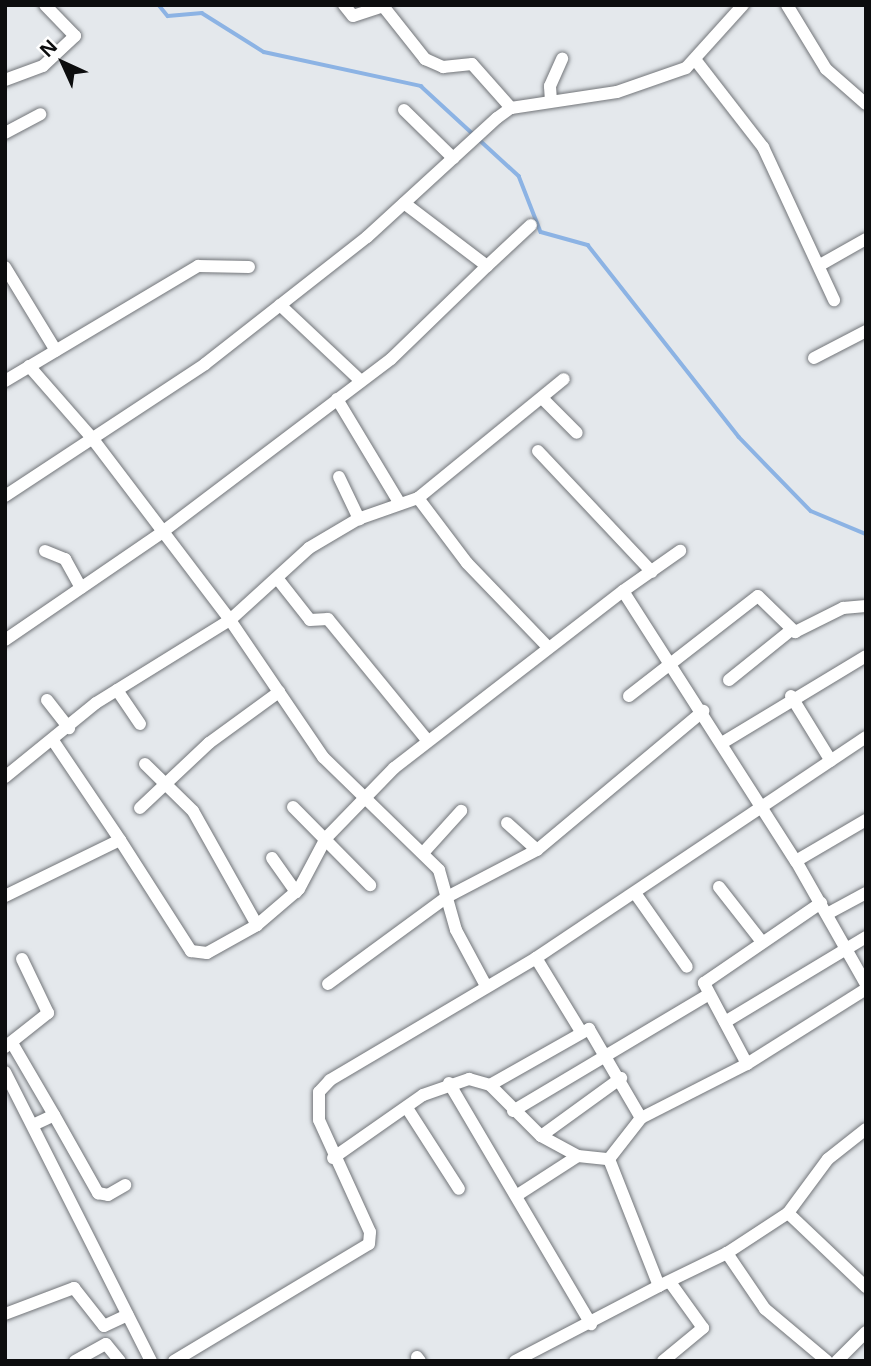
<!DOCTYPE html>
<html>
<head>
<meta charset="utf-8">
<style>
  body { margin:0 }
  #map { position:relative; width:871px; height:1366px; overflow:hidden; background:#e4e8ec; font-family:"Open Sans",sans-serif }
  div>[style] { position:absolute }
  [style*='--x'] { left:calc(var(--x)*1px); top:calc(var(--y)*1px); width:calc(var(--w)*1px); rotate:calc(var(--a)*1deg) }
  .stream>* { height:3.5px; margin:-1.75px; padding:0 1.75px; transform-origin:1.75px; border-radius:1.75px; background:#8cb3e4 }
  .roads { filter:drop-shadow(0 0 2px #727579) drop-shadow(0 0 2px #727579) }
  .minor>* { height:12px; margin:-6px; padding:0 6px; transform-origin:6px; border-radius:6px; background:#fff }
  span { translate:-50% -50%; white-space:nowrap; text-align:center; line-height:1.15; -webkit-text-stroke:6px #fff; paint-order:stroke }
  .frame { position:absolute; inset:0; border:7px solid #0c0d0e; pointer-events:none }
  .north { position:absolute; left:28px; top:28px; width:70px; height:70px; -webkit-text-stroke:5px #fff; paint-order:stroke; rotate:315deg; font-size:19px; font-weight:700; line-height:28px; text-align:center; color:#0c0d0e }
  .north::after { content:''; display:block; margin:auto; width:24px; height:32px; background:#0c0d0e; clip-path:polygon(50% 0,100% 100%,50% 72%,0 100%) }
</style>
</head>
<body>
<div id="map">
  <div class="stream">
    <i style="--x:159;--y:5;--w:14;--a:51"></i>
    <i style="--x:168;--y:16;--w:34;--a:-5"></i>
    <i style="--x:202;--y:13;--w:73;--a:32.2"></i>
    <i style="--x:264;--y:52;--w:161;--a:12.2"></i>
    <i style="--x:421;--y:86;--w:133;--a:42.6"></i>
    <i style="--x:519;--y:176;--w:60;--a:68.6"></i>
    <i style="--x:541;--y:232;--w:49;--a:15.5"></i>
    <i style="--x:588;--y:245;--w:244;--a:51.8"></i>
    <i style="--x:739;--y:437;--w:103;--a:45.8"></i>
    <i style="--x:811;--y:511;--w:60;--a:22.7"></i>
  </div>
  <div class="roads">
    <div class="minor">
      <i style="--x:344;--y:5;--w:14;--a:51"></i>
      <i style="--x:353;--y:16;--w:32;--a:-18"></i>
      <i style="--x:383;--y:6;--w:68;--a:51.6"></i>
      <i style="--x:425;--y:59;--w:20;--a:24"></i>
      <i style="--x:443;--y:67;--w:29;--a:-6"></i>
      <i style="--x:472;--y:64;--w:59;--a:48.4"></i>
      <i style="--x:787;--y:5;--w:75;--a:58.6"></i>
      <i style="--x:826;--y:69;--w:53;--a:41.2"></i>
      <i style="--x:697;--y:62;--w:108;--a:52.2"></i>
      <i style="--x:763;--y:147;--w:169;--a:65.1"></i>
      <i style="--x:5;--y:80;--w:40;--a:-20.2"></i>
      <i style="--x:43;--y:66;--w:44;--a:-43.2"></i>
      <i style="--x:75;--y:36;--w:43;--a:-134.1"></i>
      <i style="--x:551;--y:101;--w:15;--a:-94"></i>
      <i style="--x:550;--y:86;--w:30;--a:-66"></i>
      <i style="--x:404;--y:110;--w:69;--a:44.4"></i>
      <i style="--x:5;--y:133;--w:40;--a:-28"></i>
      <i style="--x:820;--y:265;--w:53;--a:-29.5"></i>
      <i style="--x:487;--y:266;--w:60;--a:-43"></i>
      <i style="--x:5;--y:267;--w:98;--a:58.7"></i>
      <i style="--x:280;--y:305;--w:111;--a:43.2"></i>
      <i style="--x:814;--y:358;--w:59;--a:-27.4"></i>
      <i style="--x:29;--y:366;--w:96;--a:48.8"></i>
      <i style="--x:92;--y:438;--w:228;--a:52.8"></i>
      <i style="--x:230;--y:620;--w:166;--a:55.8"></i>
      <i style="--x:323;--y:757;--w:162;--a:44.2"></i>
      <i style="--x:439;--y:870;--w:62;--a:74.2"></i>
      <i style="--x:456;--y:930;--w:64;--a:61.8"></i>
      <i style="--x:5;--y:381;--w:225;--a:-30.8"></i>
      <i style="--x:198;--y:266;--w:51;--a:1.1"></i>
      <i style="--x:542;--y:398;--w:49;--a:45"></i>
      <i style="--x:337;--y:399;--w:122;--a:59"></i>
      <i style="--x:538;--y:451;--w:166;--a:46.7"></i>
      <i style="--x:339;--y:477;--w:47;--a:64.5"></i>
      <i style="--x:5;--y:496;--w:240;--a:-33.4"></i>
      <i style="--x:205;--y:364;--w:206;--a:-38.1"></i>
      <i style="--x:367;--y:237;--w:176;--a:-42.5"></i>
      <i style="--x:497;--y:118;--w:17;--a:-36"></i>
      <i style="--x:511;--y:108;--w:107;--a:-8.6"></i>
      <i style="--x:617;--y:92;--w:73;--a:-19.2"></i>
      <i style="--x:686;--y:68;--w:85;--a:-47.9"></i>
      <i style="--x:418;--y:498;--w:81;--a:53"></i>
      <i style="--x:467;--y:563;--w:114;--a:46.1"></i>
      <i style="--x:45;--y:551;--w:22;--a:22"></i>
      <i style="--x:65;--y:559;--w:33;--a:61"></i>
      <i style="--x:277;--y:578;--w:53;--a:51.8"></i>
      <i style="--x:310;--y:620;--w:18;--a:-3"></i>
      <i style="--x:328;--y:619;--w:156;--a:50.7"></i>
      <i style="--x:623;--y:591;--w:70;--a:-35.1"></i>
      <i style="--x:5;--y:640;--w:189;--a:-34.4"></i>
      <i style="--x:161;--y:533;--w:288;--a:-37.1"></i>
      <i style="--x:391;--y:359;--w:134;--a:-44.1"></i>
      <i style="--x:487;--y:266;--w:104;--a:-142.8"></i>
      <i style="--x:729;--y:680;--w:78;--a:-38.8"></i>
      <i style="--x:117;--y:690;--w:41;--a:55.9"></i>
      <i style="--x:629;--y:696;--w:163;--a:-37.8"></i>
      <i style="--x:758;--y:596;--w:52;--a:44.2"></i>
      <i style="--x:795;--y:632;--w:54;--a:-26.6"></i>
      <i style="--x:843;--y:608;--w:23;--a:-5"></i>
      <i style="--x:791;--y:696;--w:76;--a:58.4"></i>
      <i style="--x:47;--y:700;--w:36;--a:52"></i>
      <i style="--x:54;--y:742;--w:118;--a:56"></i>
      <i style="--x:722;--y:743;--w:168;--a:-31.1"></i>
      <i style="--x:145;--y:764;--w:67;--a:44.4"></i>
      <i style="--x:193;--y:811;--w:131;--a:60.7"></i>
      <i style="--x:5;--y:777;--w:117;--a:-39.1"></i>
      <i style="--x:96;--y:703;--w:158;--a:-31.8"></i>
      <i style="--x:230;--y:620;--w:107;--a:-42.3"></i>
      <i style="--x:309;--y:548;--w:57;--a:-30.6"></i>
      <i style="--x:358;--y:519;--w:64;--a:-19.3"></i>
      <i style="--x:418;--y:498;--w:188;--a:-39.2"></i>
      <i style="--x:293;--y:807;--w:110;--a:45.4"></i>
      <i style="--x:140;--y:808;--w:95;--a:-43.3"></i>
      <i style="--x:209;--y:743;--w:87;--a:-36.1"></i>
      <i style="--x:507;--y:823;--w:40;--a:42"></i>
      <i style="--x:423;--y:853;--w:57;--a:-47.9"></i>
      <i style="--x:272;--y:858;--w:42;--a:54.8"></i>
      <i style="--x:796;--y:861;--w:81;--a:-30.4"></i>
      <i style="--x:719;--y:887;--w:70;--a:52"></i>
      <i style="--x:635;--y:893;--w:90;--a:54.9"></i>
      <i style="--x:5;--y:896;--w:128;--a:-26"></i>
      <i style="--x:120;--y:840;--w:132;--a:57.4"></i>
      <i style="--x:191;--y:951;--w:16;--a:7"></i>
      <i style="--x:207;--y:953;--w:57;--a:-29.2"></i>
      <i style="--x:257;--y:925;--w:55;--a:-40.6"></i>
      <i style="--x:299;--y:889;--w:58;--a:-62.1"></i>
      <i style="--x:326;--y:838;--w:98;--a:-45.8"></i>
      <i style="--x:394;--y:768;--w:289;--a:-37.7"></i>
      <i style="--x:623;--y:591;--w:321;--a:57.4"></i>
      <i style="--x:796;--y:861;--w:142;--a:60.4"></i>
      <i style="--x:827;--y:914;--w:44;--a:-28.3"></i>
      <i style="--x:536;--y:958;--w:84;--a:58.6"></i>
      <i style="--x:328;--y:984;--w:147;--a:-36.2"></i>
      <i style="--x:447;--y:897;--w:102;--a:-27.6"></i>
      <i style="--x:537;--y:850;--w:217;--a:-39.9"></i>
      <i style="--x:725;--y:1022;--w:165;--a:-31.1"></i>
      <i style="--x:12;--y:1043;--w:83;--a:59.7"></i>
      <i style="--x:5;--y:1047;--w:55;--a:-38.3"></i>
      <i style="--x:48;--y:1013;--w:60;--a:-115.7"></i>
      <i style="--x:747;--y:1064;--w:92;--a:-118"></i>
      <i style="--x:704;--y:983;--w:142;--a:-34.4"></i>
      <i style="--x:5;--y:1072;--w:324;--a:63.2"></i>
      <i style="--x:449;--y:1083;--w:280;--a:59.5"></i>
      <i style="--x:490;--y:1085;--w:114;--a:-29.5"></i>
      <i style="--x:589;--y:1029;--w:103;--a:59.7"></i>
      <i style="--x:407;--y:1108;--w:96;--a:57.3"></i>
      <i style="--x:513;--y:1111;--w:225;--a:-30.8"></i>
      <i style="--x:33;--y:1125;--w:23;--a:-25"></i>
      <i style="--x:54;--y:1115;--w:90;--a:60.6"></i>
      <i style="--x:98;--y:1193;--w:10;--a:11"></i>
      <i style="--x:108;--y:1195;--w:20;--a:-30"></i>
      <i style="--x:541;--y:1136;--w:99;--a:-35.9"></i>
      <i style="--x:333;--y:1158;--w:110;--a:-35"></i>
      <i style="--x:423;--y:1095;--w:49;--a:-19.2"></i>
      <i style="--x:469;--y:1079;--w:22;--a:16"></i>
      <i style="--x:490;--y:1085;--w:72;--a:45"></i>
      <i style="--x:541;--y:1136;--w:42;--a:28.4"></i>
      <i style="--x:578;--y:1156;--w:31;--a:6"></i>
      <i style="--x:519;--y:1194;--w:70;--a:-32.8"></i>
      <i style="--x:788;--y:1213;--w:108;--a:43.5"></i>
      <i style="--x:727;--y:1253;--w:73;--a:-33.3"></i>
      <i style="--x:788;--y:1213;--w:67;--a:-53.5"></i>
      <i style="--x:828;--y:1159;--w:48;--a:-38.3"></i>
      <i style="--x:5;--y:1314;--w:74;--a:-20.6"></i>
      <i style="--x:74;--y:1288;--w:48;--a:51.7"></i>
      <i style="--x:104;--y:1326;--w:26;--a:-25"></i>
      <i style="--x:417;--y:1357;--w:5;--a:53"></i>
      <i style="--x:75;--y:1361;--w:35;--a:-29"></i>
      <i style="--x:106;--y:1344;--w:22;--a:51"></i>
      <i style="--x:174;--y:1361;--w:227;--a:-31"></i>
      <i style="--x:369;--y:1244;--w:12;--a:-85"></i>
      <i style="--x:370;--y:1232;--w:123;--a:-114.5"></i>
      <i style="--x:319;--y:1120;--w:28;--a:-90"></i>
      <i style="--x:319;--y:1092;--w:16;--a:-47"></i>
      <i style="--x:330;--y:1080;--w:239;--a:-30.6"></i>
      <i style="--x:536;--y:958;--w:397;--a:-33.8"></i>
      <i style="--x:515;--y:1361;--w:162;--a:-27.5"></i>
      <i style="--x:663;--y:1361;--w:52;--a:-39.5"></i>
      <i style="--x:703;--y:1328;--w:57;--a:-125.7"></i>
      <i style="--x:827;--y:1361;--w:81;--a:-140"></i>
      <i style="--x:765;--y:1309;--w:68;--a:-124.2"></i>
      <i style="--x:727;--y:1253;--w:76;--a:154.1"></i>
      <i style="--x:659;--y:1286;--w:136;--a:-111.5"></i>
      <i style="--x:609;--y:1159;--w:52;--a:-52"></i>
      <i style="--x:641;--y:1118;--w:119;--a:-27"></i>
      <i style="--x:747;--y:1064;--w:141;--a:-32.2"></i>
      <i style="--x:837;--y:1361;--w:41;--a:-45"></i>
    </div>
  </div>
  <div class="frame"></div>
  <div class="north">N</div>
</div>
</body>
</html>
